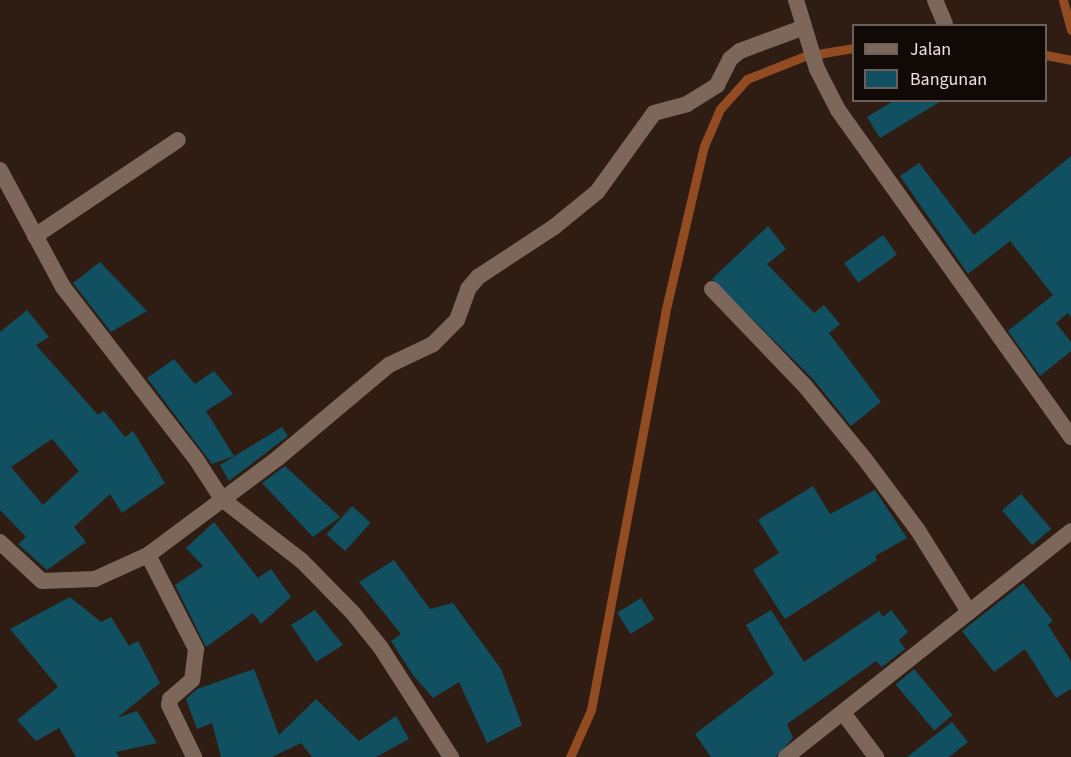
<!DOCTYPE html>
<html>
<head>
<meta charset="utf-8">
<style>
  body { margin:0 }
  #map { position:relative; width:1071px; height:757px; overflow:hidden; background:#2f1d13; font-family:"Source Sans 3",sans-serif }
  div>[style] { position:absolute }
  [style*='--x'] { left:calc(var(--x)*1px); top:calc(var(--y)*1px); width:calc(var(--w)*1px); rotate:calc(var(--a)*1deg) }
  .stream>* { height:9px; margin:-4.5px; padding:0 4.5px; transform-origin:4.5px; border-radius:4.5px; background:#934c22 }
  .building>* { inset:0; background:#105060; transform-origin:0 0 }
  .minor>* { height:16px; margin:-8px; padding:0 8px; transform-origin:8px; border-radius:8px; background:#7d675b }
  span { translate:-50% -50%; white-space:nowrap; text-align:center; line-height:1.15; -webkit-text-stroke:6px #110906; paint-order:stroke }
  .legend { position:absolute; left:852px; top:24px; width:195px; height:78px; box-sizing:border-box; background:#110906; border:2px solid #6a605b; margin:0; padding:8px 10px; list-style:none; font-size:18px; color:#efe2db }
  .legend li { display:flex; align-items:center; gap:12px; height:30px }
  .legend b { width:30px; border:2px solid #6a605b }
</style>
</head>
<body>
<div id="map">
  <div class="stream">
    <i style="--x:1063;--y:0;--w:31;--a:75"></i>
    <i style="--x:1046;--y:55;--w:25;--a:11"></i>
    <i style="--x:570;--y:757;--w:51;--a:-65.9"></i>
    <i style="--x:591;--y:710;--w:404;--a:-79.4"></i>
    <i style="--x:665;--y:313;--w:171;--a:-76.9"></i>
    <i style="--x:704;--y:146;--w:40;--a:-66.6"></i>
    <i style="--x:720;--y:109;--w:40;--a:-48"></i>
    <i style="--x:747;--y:79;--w:62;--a:-21.6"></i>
    <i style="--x:805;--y:56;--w:50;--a:-9.3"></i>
  </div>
  <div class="building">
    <i style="clip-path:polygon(895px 100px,943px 100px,880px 138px,867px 117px)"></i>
    <i style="clip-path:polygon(1071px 156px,1071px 317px,1068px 313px,1056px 323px,1071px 342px,1071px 351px,1040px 376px,1008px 331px,1053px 295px,1010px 241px,968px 274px,900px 176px,919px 163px,974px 235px)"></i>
    <i style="clip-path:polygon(768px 226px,786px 249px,767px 264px,814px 313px,824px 305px,840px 324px,829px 333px,881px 402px,851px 426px,813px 379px,712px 279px)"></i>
    <i style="left:883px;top:235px;width:24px;height:48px;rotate:54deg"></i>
    <i style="clip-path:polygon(100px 262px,147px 311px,111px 332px,73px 283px)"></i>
    <i style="clip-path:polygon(evenodd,27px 310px,49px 337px,36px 345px,98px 415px,104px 411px,125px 437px,133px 431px,165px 483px,122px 513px,110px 494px,74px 527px,86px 542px,47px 570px,18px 544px,26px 537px,0 510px,0 332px,27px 310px,52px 439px,79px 471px,43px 505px,11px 467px,52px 439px)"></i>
    <i style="clip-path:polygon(174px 359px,195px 384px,214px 371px,233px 394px,206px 411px,234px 456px,212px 464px,147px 378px)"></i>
    <i style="clip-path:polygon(282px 427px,288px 436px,229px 481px,220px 465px)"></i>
    <i style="clip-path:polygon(285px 466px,340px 517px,313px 537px,262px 483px)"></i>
    <i style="clip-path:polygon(813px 486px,830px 514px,875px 490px,907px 538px,875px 556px,877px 560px,785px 619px,753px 570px,779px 553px,758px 520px)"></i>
    <i style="left:1021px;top:494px;width:46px;height:25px;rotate:49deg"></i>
    <i style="left:352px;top:506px;width:25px;height:38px;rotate:42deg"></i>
    <i style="clip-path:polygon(214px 522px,258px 578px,271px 569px,291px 597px,261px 624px,253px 613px,206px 647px,175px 585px,203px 566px,186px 548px)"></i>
    <i style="clip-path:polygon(394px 560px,430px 609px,453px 603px,501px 669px,522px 725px,487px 743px,459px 682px,433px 698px,413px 675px,391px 641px,401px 634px,359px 582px)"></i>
    <i style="clip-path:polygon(1023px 583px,1053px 621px,1048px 625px,1071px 661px,1071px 689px,1056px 698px,1025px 649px,994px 672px,962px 631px)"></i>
    <i style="clip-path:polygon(70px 597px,101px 622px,111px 617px,129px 646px,138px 641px,160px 683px,117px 718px,137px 711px,157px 743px,116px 752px,119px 757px,76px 757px,59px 728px,36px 741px,17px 720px,58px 687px,10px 629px)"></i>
    <i style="left:641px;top:598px;width:25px;height:28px;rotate:58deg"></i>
    <i style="clip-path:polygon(315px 610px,343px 645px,316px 662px,291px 625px)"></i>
    <i style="clip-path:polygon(771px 610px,804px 662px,879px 611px,883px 617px,891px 610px,908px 632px,899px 640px,905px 649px,882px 667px,876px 661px,787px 724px,793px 738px,776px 757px,711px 757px,695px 734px,774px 674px,746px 625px)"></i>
    <i style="clip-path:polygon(254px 669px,279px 735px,316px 699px,359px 741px,396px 716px,409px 739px,376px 757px,312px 757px,301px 743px,272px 757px,221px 757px,212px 723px,197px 729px,186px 699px,197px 689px)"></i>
    <i style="left:914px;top:669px;width:60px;height:24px;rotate:50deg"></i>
    <i style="clip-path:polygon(952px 722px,968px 742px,949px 757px,907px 757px)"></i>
  </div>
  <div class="minor">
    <i style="--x:796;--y:0;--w:72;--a:73.1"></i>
    <i style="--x:817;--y:69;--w:46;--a:62.9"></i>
    <i style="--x:838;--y:110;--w:402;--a:54.5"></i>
    <i style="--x:935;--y:0;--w:25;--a:67"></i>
    <i style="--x:0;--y:170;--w:133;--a:61.7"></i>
    <i style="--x:63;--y:287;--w:217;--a:52.3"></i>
    <i style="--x:196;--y:459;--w:48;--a:57"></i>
    <i style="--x:222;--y:499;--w:101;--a:37.8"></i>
    <i style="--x:302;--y:561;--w:73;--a:45.6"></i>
    <i style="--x:353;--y:613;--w:45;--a:51.3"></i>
    <i style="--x:381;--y:648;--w:130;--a:57.3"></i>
    <i style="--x:35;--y:236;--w:172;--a:-33.9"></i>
    <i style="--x:712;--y:289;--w:134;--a:46.2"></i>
    <i style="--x:805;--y:386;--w:93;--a:50.7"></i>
    <i style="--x:864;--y:458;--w:89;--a:53.3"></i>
    <i style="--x:917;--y:529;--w:98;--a:57.9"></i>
    <i style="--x:0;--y:542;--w:57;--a:42.9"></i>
    <i style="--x:42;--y:581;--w:53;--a:-2.2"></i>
    <i style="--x:95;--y:579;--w:58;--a:-24.4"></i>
    <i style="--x:148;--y:555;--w:162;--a:-36.7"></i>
    <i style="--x:278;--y:458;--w:145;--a:-40"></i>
    <i style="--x:389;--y:365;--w:49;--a:-25.5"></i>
    <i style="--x:433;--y:344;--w:34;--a:-45"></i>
    <i style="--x:457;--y:320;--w:33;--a:-70"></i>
    <i style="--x:468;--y:289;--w:16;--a:-50"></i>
    <i style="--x:478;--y:277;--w:91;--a:-33.3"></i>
    <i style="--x:554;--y:227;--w:55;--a:-39.1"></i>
    <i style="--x:597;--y:192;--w:97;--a:-54.2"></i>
    <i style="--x:654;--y:113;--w:34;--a:-15"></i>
    <i style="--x:687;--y:104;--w:36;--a:-32"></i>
    <i style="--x:717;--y:85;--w:29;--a:-63"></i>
    <i style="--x:730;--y:59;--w:13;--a:-39"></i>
    <i style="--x:740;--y:51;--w:66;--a:-20.4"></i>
    <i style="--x:148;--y:555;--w:106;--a:62.9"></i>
    <i style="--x:196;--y:649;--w:31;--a:97"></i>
    <i style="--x:192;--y:680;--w:29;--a:139"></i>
    <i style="--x:170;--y:699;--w:6;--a:99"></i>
    <i style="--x:169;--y:705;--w:58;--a:64.3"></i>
    <i style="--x:844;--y:714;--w:54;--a:53.3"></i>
    <i style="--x:786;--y:757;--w:364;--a:-38.4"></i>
  </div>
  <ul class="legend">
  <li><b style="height:8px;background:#7d675b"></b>Jalan</li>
  <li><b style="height:16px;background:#105060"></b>Bangunan</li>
  </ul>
</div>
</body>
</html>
